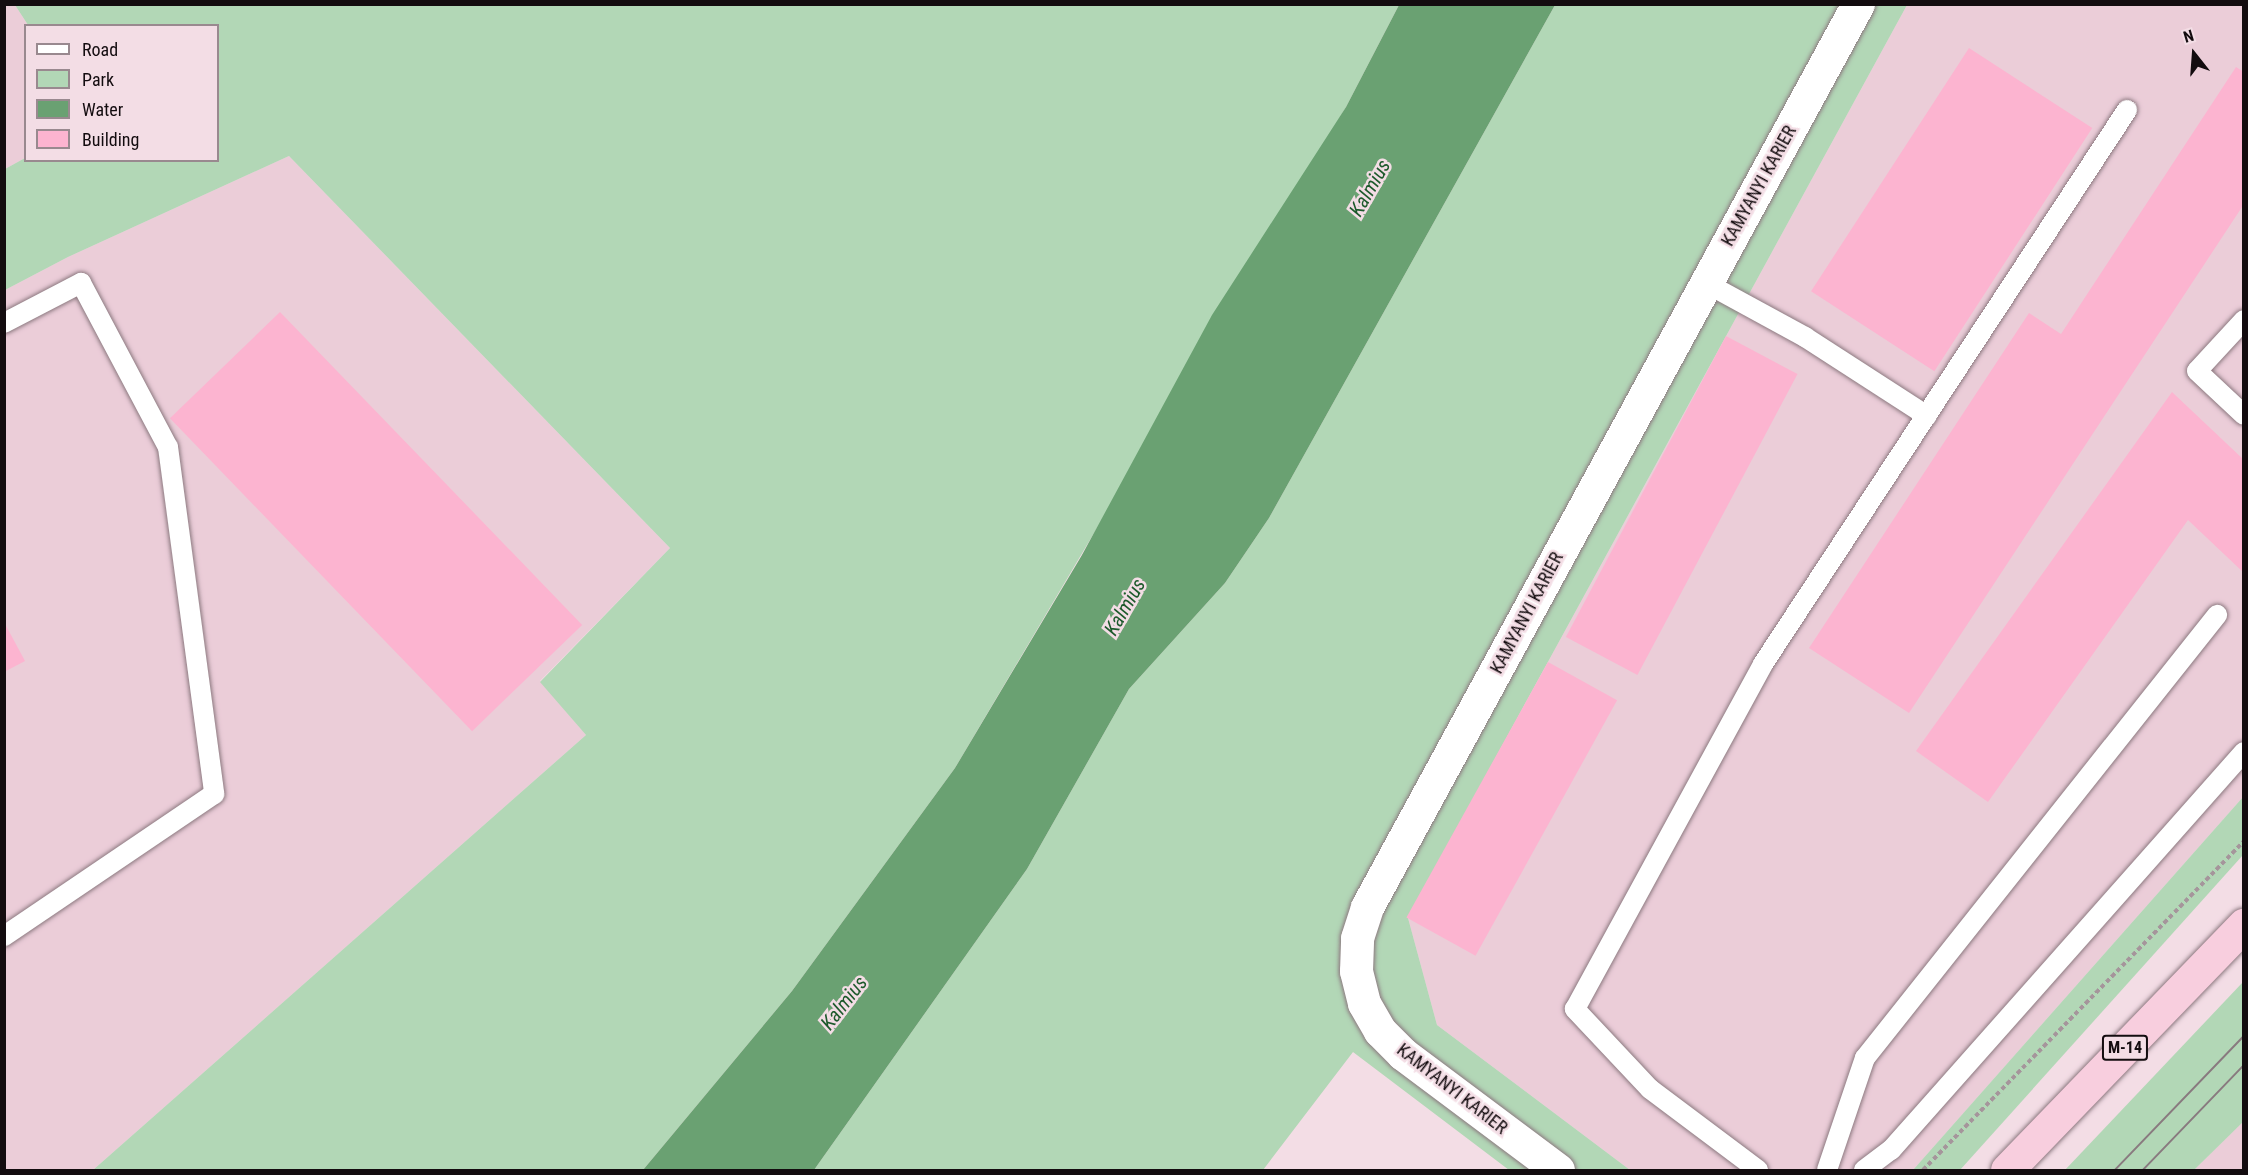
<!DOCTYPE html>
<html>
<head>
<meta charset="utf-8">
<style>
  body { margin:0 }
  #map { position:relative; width:2248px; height:1175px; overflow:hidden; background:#f3dde5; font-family:"Roboto Condensed",sans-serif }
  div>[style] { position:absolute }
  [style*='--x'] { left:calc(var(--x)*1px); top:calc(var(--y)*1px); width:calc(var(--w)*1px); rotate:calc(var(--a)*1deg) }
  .built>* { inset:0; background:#ebcdd8 }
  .green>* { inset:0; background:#b2d7b6 }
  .water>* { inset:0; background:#6aa172 }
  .building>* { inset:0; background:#fcb4d0; transform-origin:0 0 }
  .path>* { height:4px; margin-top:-2px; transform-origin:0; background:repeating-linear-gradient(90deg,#a5959b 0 4.5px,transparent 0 7.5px) }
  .roads { filter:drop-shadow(0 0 2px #8c7980) drop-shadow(0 0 2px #8c7980) }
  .service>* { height:20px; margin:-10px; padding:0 10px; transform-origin:10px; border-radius:10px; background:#fff }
  .minor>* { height:33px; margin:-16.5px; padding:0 16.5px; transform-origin:16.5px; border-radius:16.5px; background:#fff }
  .trunk>* { height:33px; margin:-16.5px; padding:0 16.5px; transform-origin:16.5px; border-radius:16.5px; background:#f8cede }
  .tram>* { height:1.5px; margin:-0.75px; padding:0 0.75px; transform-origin:0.75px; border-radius:0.75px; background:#897a7f }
  span { translate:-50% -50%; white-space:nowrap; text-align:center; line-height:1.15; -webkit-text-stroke:5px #f3dde5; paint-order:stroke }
  .shield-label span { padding:2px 4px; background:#f3dde5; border:2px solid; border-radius:4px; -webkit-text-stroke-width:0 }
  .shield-label { font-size:16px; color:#130c0f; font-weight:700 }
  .street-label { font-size:18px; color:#130c0f }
  .water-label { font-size:20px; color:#1d5a2c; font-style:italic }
  .frame { position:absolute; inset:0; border:6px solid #130c0f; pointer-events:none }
  .legend { position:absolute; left:24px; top:24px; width:195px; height:138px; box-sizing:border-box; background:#f3dde5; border:2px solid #99898f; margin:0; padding:8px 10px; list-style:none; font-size:18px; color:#130c0f }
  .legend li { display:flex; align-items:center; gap:12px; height:30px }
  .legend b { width:30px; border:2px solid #99898f }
  .north { position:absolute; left:2164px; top:24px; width:60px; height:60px; -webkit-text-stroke:4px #f3dde5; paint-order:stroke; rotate:343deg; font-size:16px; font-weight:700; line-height:24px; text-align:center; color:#130c0f }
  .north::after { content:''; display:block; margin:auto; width:21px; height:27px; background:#130c0f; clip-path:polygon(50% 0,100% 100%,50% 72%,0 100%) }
</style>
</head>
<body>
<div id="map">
  <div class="built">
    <i style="clip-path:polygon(5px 5px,15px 5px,28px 25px,25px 158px,5px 169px)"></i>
    <i style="clip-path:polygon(1907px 5px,2243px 5px,2243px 797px,1913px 1170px,1630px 1170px,1437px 1025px,1408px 918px)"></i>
    <i style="clip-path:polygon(289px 156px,670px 548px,540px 681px,586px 735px,93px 1170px,5px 1170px,5px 290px,68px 257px)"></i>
    <i style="clip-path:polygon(2243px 1122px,2243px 1170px,2194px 1170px,2210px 1154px)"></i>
  </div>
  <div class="green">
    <i style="clip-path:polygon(15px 5px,1399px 5px,1346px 107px,955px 768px,792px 991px,643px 1170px,93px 1170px,586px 735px,540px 682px,670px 548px,289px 156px,68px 257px,5px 290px,5px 169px,25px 158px,218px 160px,218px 26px,28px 25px)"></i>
    <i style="clip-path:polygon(1555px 5px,1907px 5px,1408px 918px,1437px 1025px,1630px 1170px,1509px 1170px,1353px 1052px,1263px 1170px,814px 1170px,1027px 869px,1129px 689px,1225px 583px,1269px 518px)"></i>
    <i style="clip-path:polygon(2243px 797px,2243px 855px,1960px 1170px,1913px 1170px)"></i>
    <i style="clip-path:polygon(2243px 982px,2243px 1122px,2194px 1170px,2065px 1170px)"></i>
  </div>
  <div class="water">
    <i style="clip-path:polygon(1399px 5px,1555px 5px,1269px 518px,1225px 583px,1129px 689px,1027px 869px,814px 1170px,643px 1170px,792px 991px,955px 768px,1082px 555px,1212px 315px,1346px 107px)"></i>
  </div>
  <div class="building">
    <i style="left:1969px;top:48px;width:147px;height:290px;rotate:33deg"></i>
    <i style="clip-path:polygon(2236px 67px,2244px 72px,2244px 204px,1909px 713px,1809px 648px,2029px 313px,2061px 334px)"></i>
    <i style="left:280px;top:312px;width:435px;height:153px;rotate:46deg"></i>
    <i style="left:1726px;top:336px;width:81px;height:341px;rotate:28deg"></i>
    <i style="clip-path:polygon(2172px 392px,2244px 460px,2244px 573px,2188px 520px,1988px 802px,1916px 751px)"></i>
    <i style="clip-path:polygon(4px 622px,25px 661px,4px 672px)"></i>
    <i style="left:1548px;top:662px;width:79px;height:292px;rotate:29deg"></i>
  </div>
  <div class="path">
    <i style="--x:1923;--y:1170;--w:460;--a:-45.7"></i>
  </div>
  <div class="roads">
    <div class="service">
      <i style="--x:1706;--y:283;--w:113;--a:28.6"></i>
      <i style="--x:1805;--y:337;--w:145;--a:32.9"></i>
      <i style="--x:2244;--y:320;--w:69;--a:132.7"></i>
      <i style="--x:2197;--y:371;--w:64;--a:43.1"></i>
      <i style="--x:4;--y:323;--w:87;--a:-27.5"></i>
      <i style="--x:81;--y:283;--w:186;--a:62.1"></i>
      <i style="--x:168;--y:447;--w:350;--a:82.4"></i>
      <i style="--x:214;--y:794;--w:254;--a:145.9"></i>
      <i style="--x:1758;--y:1170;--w:135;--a:-143.1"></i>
      <i style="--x:1650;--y:1089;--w:110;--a:-133.2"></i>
      <i style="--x:1575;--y:1009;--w:393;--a:-61.4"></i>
      <i style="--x:1763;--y:664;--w:663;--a:-56.69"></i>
      <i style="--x:1827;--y:1170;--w:118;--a:-71.3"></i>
      <i style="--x:1865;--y:1058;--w:566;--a:-51.53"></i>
      <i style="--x:1864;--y:1170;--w:34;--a:-37"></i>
      <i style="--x:1891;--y:1150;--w:532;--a:-48.43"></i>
    </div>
    <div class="minor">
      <i style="--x:1558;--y:1170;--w:194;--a:-143.2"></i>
      <i style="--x:1403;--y:1054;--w:33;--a:-135"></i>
      <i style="--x:1380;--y:1031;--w:32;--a:-120"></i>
      <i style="--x:1364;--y:1003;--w:33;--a:-104"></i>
      <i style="--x:1356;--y:971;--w:33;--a:-88"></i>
      <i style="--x:1357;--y:938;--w:33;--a:-72"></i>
      <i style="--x:1367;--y:907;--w:1028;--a:-61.47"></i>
    </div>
    <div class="trunk">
      <i style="--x:2007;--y:1170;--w:341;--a:-46"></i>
    </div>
  </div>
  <div class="tram">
    <i style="--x:2115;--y:1170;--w:186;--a:-46.1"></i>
    <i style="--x:2143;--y:1170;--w:146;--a:-46.1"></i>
  </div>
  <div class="shield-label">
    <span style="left:2125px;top:1048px">М-14</span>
  </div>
  <div class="street-label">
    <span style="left:1759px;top:186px;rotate:-61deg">KAMYANYI KARIER</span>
    <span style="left:1527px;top:613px;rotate:-62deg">KAMYANYI KARIER</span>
    <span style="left:1452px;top:1089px;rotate:38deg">KAMYANYI KARIER</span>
  </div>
  <div class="water-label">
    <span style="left:1370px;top:188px;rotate:-60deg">Kalmius</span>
    <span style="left:1125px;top:607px;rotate:-60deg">Kalmius</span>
    <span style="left:844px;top:1003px;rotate:-52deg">Kalmius</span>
  </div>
  <div class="frame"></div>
  <ul class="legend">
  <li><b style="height:8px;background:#fff"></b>Road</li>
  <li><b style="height:16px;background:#b2d7b6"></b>Park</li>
  <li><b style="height:16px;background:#6aa172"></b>Water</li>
  <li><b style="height:16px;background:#fcb4d0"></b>Building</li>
  </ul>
  <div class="north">N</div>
</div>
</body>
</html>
